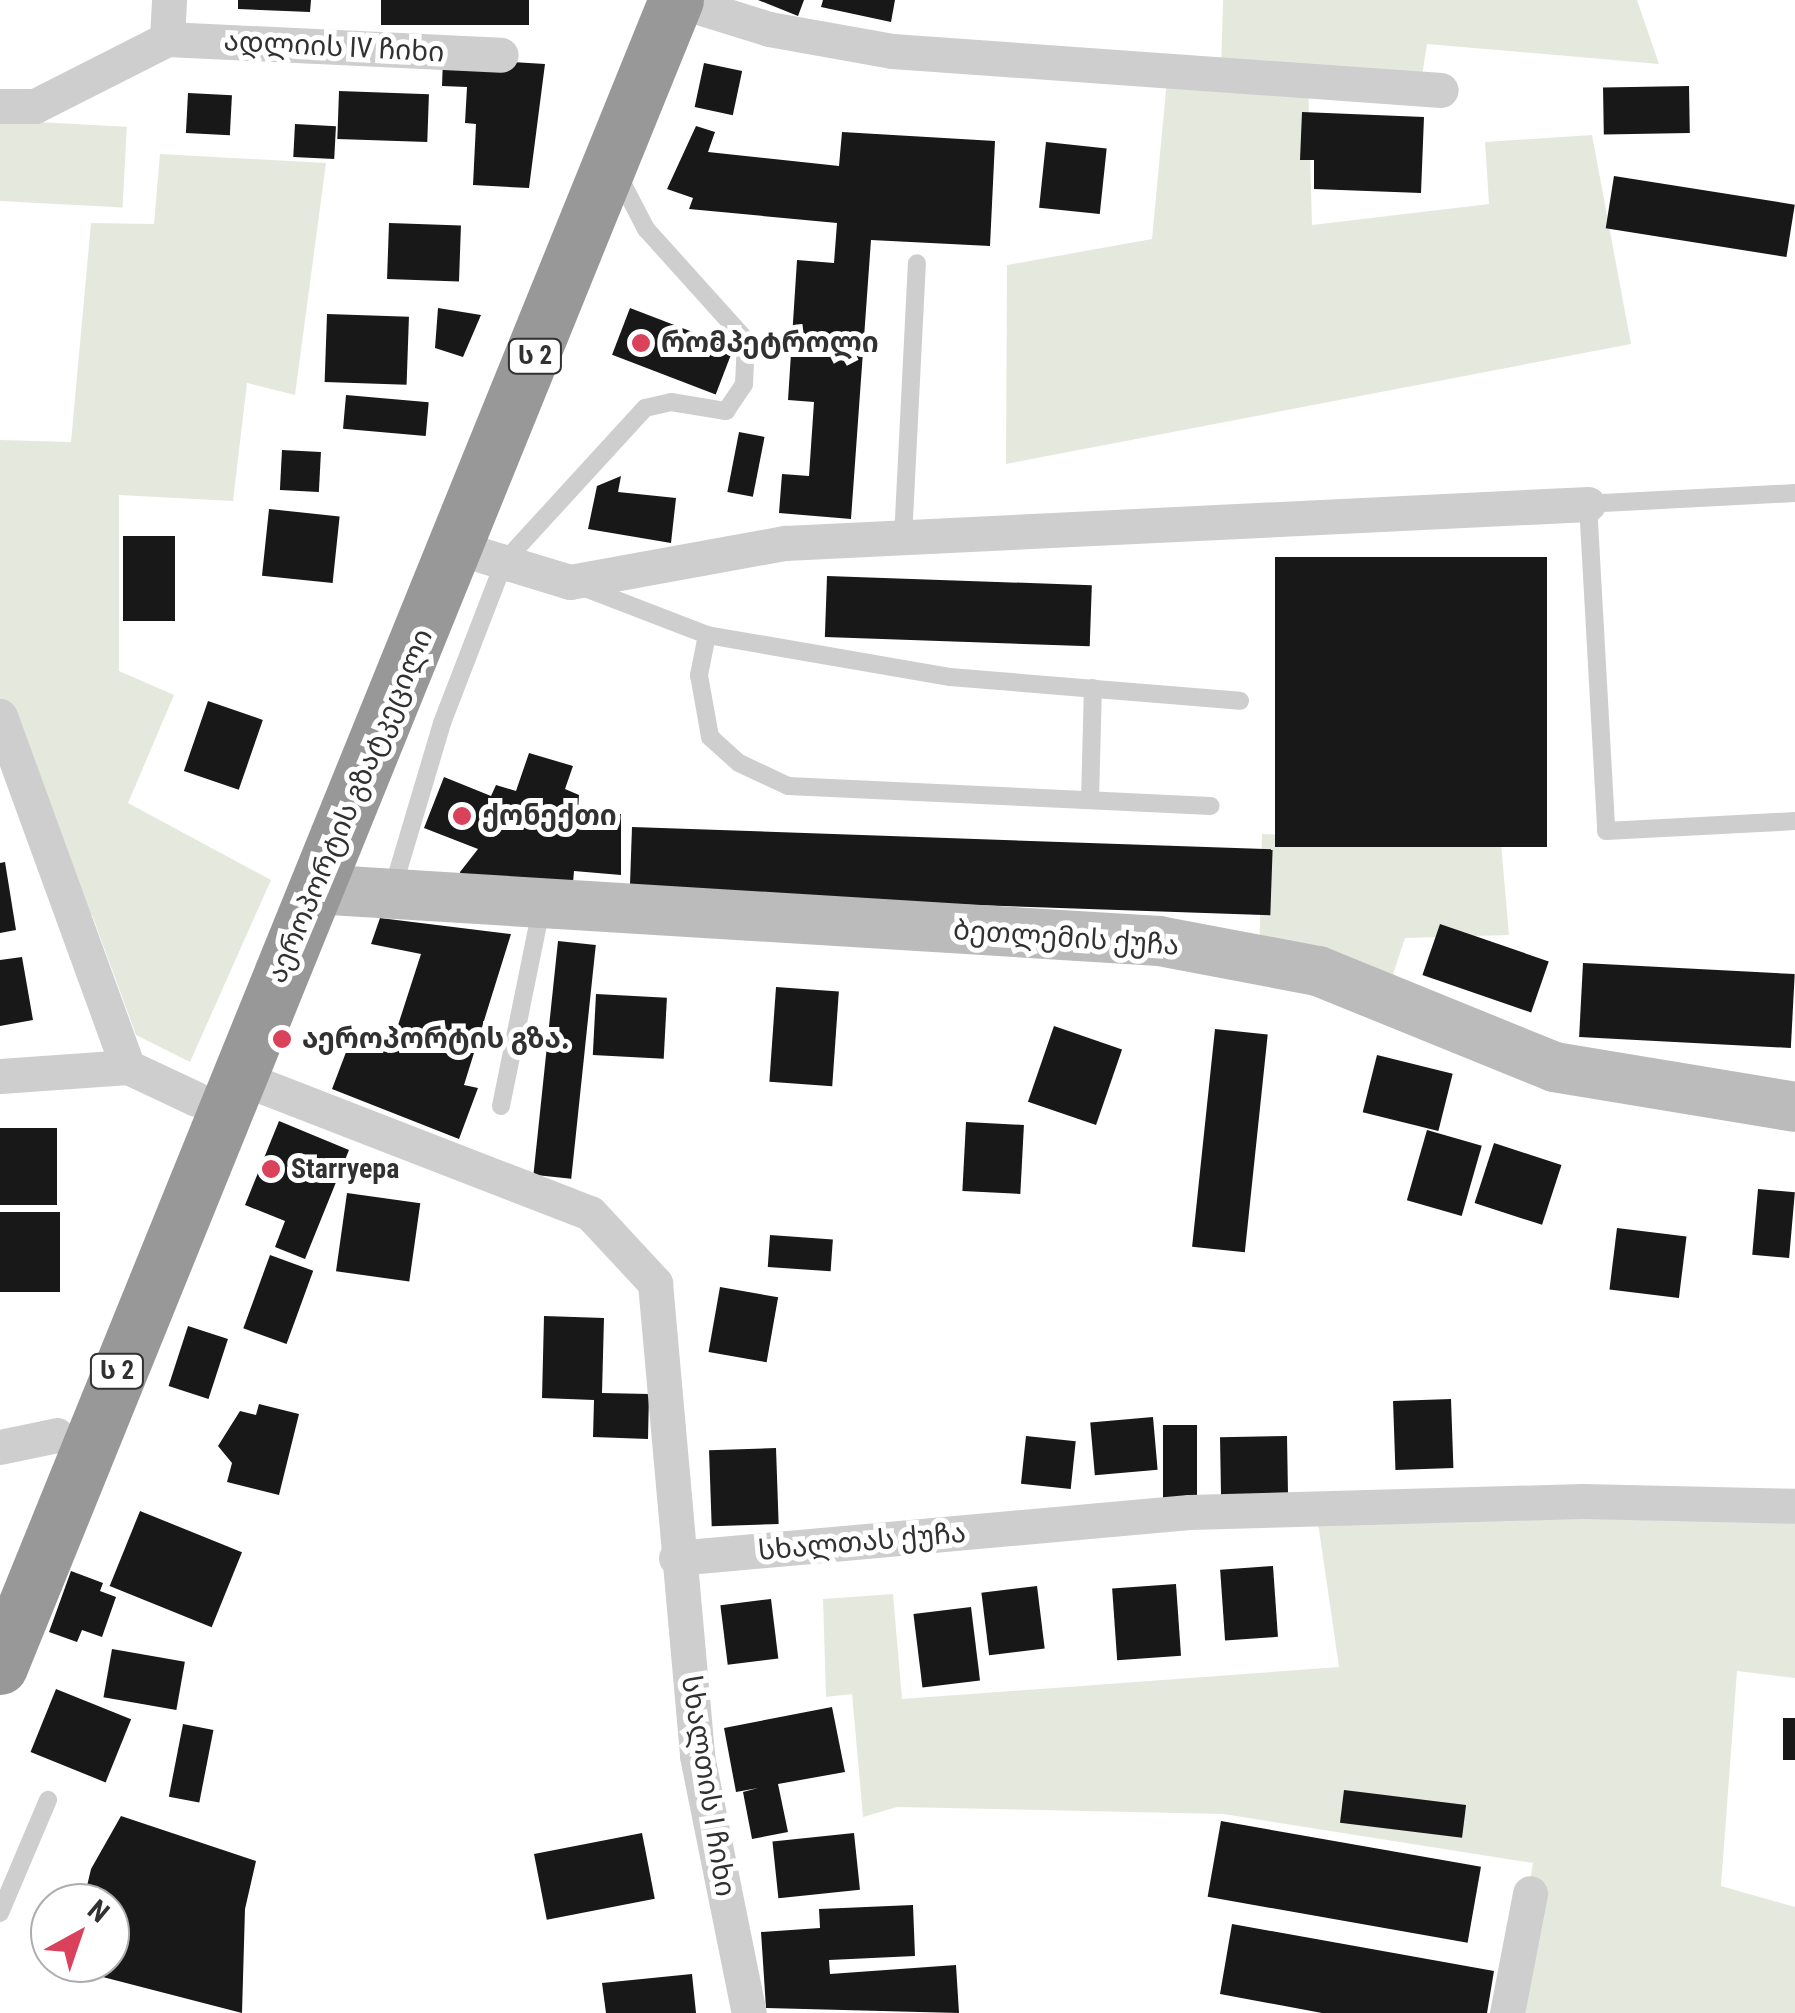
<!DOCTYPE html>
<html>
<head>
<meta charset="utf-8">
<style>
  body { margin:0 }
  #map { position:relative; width:1795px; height:2013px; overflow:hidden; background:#fff; font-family:"Roboto Condensed","Noto Sans Georgian",sans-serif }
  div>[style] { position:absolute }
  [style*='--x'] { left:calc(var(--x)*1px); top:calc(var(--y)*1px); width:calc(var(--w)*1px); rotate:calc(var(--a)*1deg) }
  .green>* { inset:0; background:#e5e9dd; transform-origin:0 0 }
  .building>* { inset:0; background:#181818; transform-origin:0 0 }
  .lane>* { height:18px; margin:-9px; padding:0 9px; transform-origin:9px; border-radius:9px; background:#cecece }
  .street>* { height:35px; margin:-17.5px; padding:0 17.5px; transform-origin:17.5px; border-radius:17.5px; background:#cecece }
  .secondary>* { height:50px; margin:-25px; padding:0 25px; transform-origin:25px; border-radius:25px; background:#bbb }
  .highway>* { height:55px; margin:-27.5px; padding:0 27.5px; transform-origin:27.5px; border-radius:27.5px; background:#989898 }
  .dots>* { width:28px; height:28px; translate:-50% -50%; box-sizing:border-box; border:5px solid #fff; border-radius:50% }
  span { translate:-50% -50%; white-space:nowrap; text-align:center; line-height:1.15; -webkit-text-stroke:10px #fff; paint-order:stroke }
  .shield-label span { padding:2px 8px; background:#fff; border:2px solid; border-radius:8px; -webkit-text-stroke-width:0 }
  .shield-label { font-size:25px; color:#313131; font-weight:700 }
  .street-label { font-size:28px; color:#313131 }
  .poi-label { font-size:28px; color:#313131; font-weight:700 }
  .left { translate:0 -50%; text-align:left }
  .north { position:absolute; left:30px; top:1883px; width:100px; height:100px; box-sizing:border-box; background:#fff; border:2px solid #adadad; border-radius:50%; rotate:40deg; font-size:28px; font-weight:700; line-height:40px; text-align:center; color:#313131 }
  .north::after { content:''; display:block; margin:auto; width:35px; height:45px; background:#da415a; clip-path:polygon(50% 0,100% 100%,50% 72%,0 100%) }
</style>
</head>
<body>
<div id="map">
  <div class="green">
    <i style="clip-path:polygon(1223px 0,1637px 0,1659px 64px,1427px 44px,1420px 89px,1308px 81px,1312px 225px,1489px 204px,1485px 142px,1592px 135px,1631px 344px,1006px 464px,1007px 265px,1152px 239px,1168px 69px,1221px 73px)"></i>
    <i style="left:0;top:120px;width:127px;height:81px;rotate:3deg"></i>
    <i style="clip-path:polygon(160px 154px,326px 163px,295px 395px,247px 383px,233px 501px,119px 495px,119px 671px,174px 695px,128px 803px,271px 880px,190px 1062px,136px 1035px,92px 915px,72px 914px,0 717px,0 440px,71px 442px,91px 223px,154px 224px)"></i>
    <i style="clip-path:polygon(1262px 834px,1501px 843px,1509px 935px,1405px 938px,1385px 999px,1259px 960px)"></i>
    <i style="clip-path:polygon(1795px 1506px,1795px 1678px,1737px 1671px,1721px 1886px,1795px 1907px,1795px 2013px,1507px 2013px,1533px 1863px,1223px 1814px,897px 1807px,863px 1817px,852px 1694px,826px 1697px,823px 1599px,893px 1594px,902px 1699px,1339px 1667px,1316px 1509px)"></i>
  </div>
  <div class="building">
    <i style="clip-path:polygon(238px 0,311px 0,310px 12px,238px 9px)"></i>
    <i style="left:381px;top:0;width:148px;height:25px"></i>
    <i style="clip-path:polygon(758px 0,804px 0,798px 16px)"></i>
    <i style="clip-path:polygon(823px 0,895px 0,891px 22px,821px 7px)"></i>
    <i style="clip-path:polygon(443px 58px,545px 64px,529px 188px,473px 185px,476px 124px,465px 123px,467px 87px,442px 86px)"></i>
    <i style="left:704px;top:63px;width:39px;height:45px;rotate:12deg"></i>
    <i style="left:1689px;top:86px;width:47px;height:86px;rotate:89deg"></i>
    <i style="left:339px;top:91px;width:90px;height:48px;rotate:2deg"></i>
    <i style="left:188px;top:93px;width:44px;height:40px;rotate:3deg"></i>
    <i style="clip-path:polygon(1302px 112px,1424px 117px,1421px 193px,1314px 189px,1314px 160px,1300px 160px)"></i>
    <i style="left:295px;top:124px;width:41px;height:33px;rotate:3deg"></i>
    <i style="clip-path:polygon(696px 126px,715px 132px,708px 152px,839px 166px,842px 132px,995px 141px,990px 246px,871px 240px,851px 519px,779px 513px,782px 474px,809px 476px,814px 402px,788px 400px,797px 260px,834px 263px,837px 223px,689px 209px,693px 198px,667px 189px)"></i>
    <i style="left:1046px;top:142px;width:61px;height:66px;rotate:6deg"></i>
    <i style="left:1614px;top:176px;width:183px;height:53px;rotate:9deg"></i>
    <i style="left:389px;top:223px;width:72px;height:56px;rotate:2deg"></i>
    <i style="clip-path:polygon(438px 308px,481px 315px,463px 357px,435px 348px)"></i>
    <i style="left:630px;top:308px;width:111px;height:50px;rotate:21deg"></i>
    <i style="left:327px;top:314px;width:82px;height:68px;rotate:2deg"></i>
    <i style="left:346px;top:395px;width:83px;height:34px;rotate:5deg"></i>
    <i style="left:739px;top:432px;width:26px;height:61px;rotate:11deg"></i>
    <i style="left:282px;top:450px;width:39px;height:40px;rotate:3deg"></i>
    <i style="clip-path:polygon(621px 476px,618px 492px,676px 498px,671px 543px,588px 529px,597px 486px)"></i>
    <i style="left:269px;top:509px;width:71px;height:67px;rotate:6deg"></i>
    <i style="left:123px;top:536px;width:52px;height:85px"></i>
    <i style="left:1275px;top:557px;width:272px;height:290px"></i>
    <i style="left:827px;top:576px;width:265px;height:61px;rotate:2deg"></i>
    <i style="left:208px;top:701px;width:58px;height:74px;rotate:19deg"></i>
    <i style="clip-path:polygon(529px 753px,573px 766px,565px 789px,579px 795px,578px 813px,621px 814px,621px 875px,574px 871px,573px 883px,462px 883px,460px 872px,478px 849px,424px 828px,444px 777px,491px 796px,496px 785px,516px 791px)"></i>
    <i style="left:632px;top:827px;width:641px;height:66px;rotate:2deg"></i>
    <i style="clip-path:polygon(5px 862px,16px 930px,0 933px,0 863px)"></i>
    <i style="clip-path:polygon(380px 918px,511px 934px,464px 1085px,478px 1088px,459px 1139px,332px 1089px,351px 1039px,389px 1053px,421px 954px,371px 944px)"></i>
    <i style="left:1440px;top:924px;width:115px;height:54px;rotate:19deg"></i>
    <i style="left:558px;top:941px;width:38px;height:235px;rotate:6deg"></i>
    <i style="clip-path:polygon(22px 957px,33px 1020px,0 1026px,0 960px)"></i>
    <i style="left:1583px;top:963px;width:212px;height:74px;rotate:3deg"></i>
    <i style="left:776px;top:987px;width:63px;height:95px;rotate:4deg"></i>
    <i style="left:596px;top:994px;width:71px;height:61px;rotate:3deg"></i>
    <i style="left:1054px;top:1026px;width:72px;height:80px;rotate:19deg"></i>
    <i style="left:1215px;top:1029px;width:53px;height:219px;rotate:6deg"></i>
    <i style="left:1377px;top:1055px;width:78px;height:59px;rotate:14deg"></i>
    <i style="clip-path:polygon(279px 1121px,349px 1150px,305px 1259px,275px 1247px,285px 1221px,245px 1205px)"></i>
    <i style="left:966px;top:1122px;width:58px;height:69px;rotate:3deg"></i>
    <i style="left:0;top:1128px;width:57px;height:77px"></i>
    <i style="left:1427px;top:1130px;width:57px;height:73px;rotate:16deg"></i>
    <i style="left:1494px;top:1143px;width:71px;height:63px;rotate:18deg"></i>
    <i style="left:1758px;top:1189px;width:37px;height:66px;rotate:5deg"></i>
    <i style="left:347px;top:1193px;width:74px;height:79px;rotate:8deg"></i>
    <i style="left:0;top:1212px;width:60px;height:80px"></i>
    <i style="left:1617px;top:1228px;width:70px;height:62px;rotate:7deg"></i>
    <i style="left:770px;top:1235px;width:63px;height:32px;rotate:4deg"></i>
    <i style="left:270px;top:1255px;width:46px;height:78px;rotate:20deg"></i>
    <i style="left:720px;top:1287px;width:59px;height:66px;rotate:10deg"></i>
    <i style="clip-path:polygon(544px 1316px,604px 1318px,602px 1393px,649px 1394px,648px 1439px,593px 1437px,594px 1400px,542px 1398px)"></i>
    <i style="left:188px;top:1326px;width:42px;height:63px;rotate:18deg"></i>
    <i style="left:1451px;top:1399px;width:69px;height:58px;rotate:88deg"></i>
    <i style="clip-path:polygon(259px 1404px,299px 1414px,279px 1495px,227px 1482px,232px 1463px,218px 1446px,240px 1411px,256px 1415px)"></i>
    <i style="left:1153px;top:1417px;width:53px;height:63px;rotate:85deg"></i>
    <i style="left:1163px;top:1425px;width:34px;height:81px"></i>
    <i style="left:1026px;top:1436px;width:50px;height:48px;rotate:6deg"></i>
    <i style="left:1287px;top:1436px;width:59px;height:67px;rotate:89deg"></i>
    <i style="left:776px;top:1448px;width:76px;height:67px;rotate:88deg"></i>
    <i style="left:140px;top:1511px;width:110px;height:81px;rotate:22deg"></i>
    <i style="left:1273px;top:1566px;width:71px;height:53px;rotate:86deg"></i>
    <i style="clip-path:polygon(71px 1571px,103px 1583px,100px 1591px,116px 1597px,102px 1637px,82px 1630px,77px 1642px,49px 1632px)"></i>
    <i style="left:1176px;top:1584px;width:72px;height:64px;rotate:86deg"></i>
    <i style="left:1037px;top:1586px;width:63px;height:56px;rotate:83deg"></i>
    <i style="left:771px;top:1599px;width:60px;height:51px;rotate:83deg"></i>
    <i style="left:971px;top:1607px;width:74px;height:58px;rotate:83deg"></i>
    <i style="left:112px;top:1649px;width:74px;height:49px;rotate:10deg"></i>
    <i style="left:56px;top:1689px;width:81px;height:68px;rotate:22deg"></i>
    <i style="clip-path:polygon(832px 1707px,845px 1772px,778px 1784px,788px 1832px,752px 1839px,743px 1792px,758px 1788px,736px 1792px,724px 1728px)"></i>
    <i style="left:1783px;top:1718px;width:12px;height:42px"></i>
    <i style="left:183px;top:1724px;width:31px;height:74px;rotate:11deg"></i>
    <i style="left:1344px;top:1790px;width:123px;height:33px;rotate:7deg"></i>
    <i style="clip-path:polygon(121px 1816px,256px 1861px,245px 1909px,242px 2013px,68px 1968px,110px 1963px,110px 1903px,83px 1903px,91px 1869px)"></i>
    <i style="left:1221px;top:1821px;width:264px;height:77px;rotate:10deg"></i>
    <i style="left:642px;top:1833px;width:67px;height:110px;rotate:79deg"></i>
    <i style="left:854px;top:1833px;width:57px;height:82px;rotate:84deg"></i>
    <i style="clip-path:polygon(913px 1905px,915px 1956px,829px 1960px,830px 1974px,956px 1965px,959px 2013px,766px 2008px,761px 1932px,820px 1928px,819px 1909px)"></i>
    <i style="clip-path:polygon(1232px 1924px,1494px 1971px,1487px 2013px,1322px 2013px,1220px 1994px)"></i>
    <i style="clip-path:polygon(692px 1974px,696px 2013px,606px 2013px,602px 1983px)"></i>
  </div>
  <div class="lane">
    <i style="--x:1795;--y:493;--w:207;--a:177"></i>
    <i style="--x:1588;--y:504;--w:327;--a:86.8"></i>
    <i style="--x:1606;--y:831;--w:189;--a:-3"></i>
    <i style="--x:903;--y:538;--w:275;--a:-87.1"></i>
    <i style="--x:580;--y:586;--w:136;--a:21.1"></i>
    <i style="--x:707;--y:635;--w:247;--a:9.8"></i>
    <i style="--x:950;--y:677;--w:291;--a:4.7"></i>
    <i style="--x:707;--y:635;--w:41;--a:101.3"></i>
    <i style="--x:699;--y:675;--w:63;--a:79.9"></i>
    <i style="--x:710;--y:737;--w:39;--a:42"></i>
    <i style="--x:739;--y:763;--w:54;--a:25.1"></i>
    <i style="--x:788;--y:786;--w:423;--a:2.7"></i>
    <i style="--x:1090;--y:800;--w:112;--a:-88.5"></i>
    <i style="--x:392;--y:891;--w:175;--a:-73.4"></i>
    <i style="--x:442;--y:723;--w:173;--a:-68.9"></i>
    <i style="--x:504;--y:562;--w:209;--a:-47.5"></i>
    <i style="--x:645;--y:408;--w:27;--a:-13"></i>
    <i style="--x:671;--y:402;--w:56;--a:9.3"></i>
    <i style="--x:726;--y:411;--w:32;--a:-56"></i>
    <i style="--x:744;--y:384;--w:44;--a:-87.4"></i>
    <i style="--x:746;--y:340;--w:149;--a:-132"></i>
    <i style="--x:646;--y:229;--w:63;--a:-117.4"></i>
    <i style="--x:501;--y:1106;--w:205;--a:-78.5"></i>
    <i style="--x:0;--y:1913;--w:123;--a:-67"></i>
  </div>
  <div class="street">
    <i style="--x:676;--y:0;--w:97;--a:17.3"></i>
    <i style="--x:769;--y:29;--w:125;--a:10.1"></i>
    <i style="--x:892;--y:51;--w:550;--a:4.06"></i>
    <i style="--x:167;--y:39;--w:39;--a:-87"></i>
    <i style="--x:0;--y:106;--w:35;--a:0"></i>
    <i style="--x:35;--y:106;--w:148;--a:-26.9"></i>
    <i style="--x:167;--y:39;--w:334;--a:2.7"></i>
    <i style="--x:458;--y:548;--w:117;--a:16.9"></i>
    <i style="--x:570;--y:582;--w:219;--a:-10.3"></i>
    <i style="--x:785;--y:543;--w:804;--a:-2.78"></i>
    <i style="--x:0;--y:716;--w:374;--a:70"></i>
    <i style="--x:0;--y:1076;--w:128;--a:-4"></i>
    <i style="--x:128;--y:1067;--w:75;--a:25.2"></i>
    <i style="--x:239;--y:1077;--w:376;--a:21.2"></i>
    <i style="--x:590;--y:1213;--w:96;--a:47.1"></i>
    <i style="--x:655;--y:1283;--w:475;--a:84.9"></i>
    <i style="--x:697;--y:1756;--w:262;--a:78.6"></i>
    <i style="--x:0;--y:1447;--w:58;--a:-11.9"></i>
    <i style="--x:676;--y:1558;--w:515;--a:-5.12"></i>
    <i style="--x:1189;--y:1512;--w:393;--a:-1.6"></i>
    <i style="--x:1582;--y:1501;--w:213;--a:1.3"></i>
    <i style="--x:1507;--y:2013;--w:122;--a:-79.1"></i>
  </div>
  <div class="secondary">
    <i style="--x:314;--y:889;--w:847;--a:3.52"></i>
    <i style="--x:1159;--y:941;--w:162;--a:10.7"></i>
    <i style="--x:1318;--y:971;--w:255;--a:22.1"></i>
    <i style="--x:1554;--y:1067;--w:244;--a:9.4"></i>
  </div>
  <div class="highway">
    <i style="--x:0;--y:1667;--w:1799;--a:-67.93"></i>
  </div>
  <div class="dots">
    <i style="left:641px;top:343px;background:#da415a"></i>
    <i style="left:462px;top:816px;background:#da415a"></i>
    <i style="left:282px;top:1039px;background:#da415a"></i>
    <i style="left:271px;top:1169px;background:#da415a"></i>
  </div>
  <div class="shield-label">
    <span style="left:535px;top:356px">ს 2</span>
    <span style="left:117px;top:1371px">ს 2</span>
  </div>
  <div class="street-label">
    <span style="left:334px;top:47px;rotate:3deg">ადლიის IV ჩიხი</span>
    <span style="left:350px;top:806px;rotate:-67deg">აეროპორტის გზატკეცილი</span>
    <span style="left:1066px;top:938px;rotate:4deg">ბეთლემის ქუჩა</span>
    <span style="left:862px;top:1542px;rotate:-5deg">სხალთას ქუჩა</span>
    <span style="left:708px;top:1786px;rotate:81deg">სხალთის I ჩიხი</span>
  </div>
  <div class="poi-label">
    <span class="left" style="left:661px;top:343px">რომპეტროლი</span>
    <span class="left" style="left:482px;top:816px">ქონექთი</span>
    <span class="left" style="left:302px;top:1039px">აეროპორტის გზა.</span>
    <span class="left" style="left:291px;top:1169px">Starryepa</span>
  </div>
  <div class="north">N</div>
</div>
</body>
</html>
